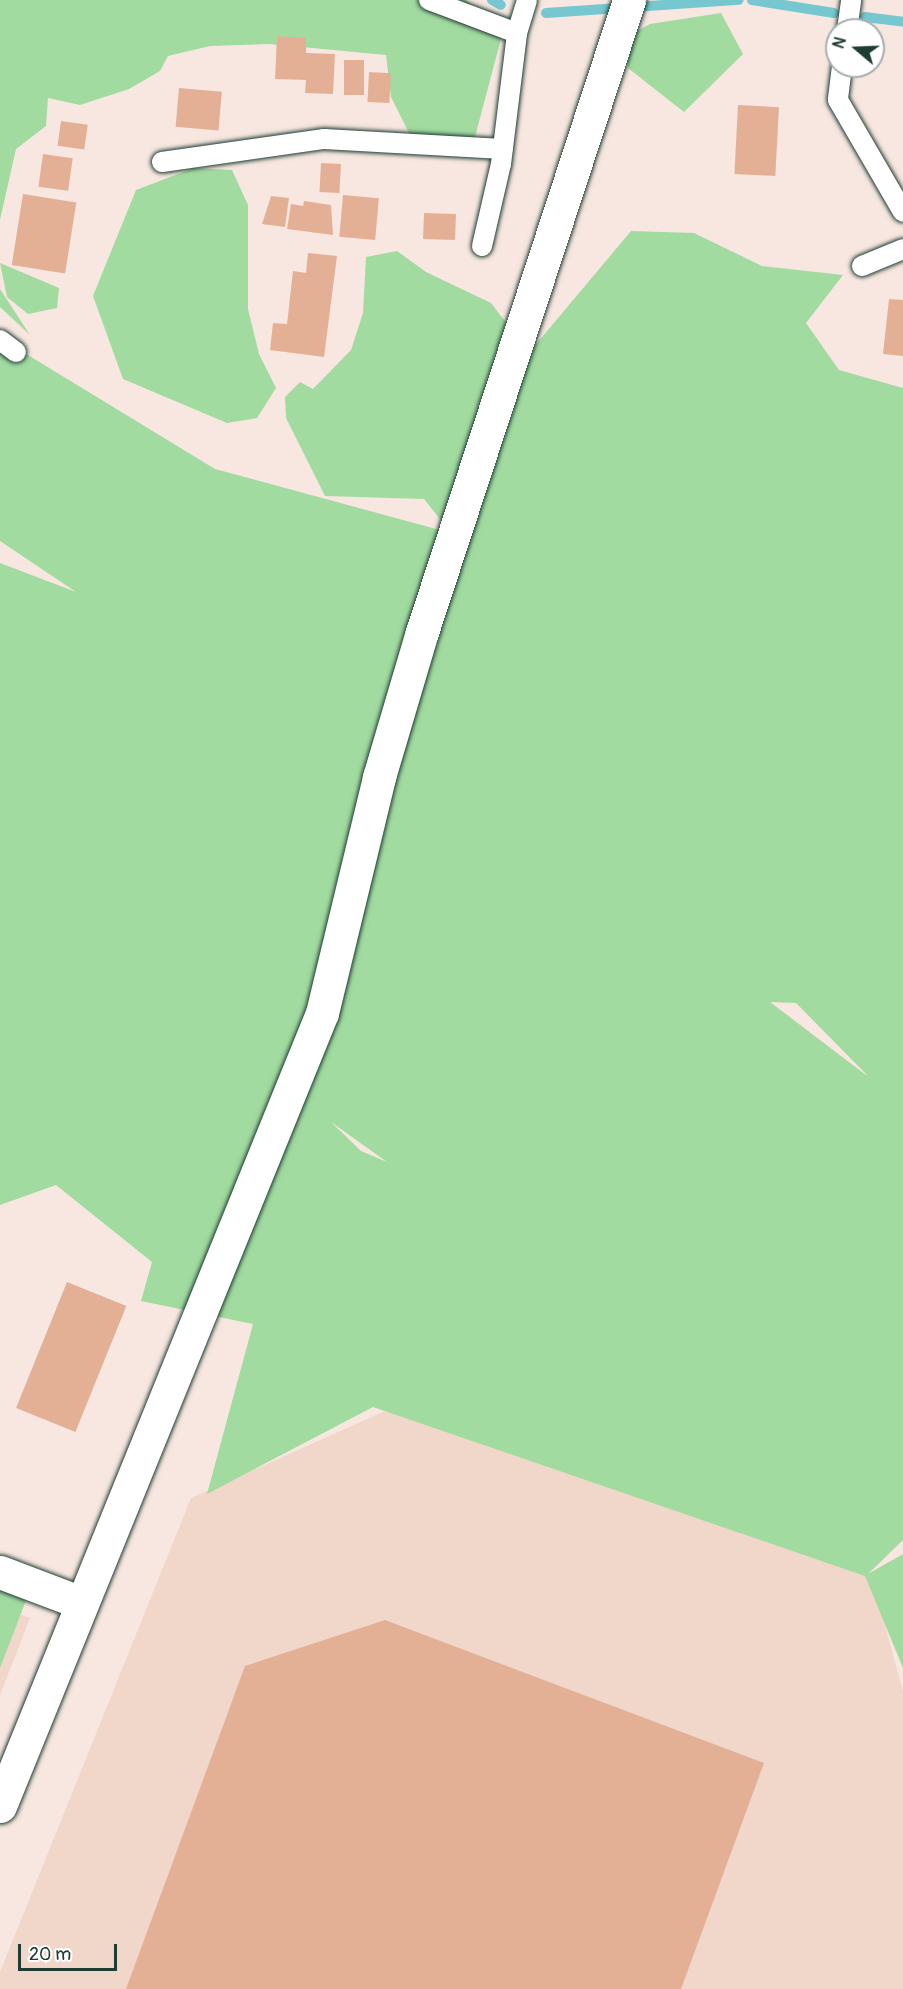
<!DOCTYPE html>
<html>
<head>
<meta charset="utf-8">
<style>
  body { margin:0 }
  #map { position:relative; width:903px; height:1989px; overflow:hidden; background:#f7e7e0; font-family:Pangolin,sans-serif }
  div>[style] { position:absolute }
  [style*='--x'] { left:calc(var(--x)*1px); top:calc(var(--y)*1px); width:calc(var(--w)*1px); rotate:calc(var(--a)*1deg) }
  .built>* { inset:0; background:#f1d6ca }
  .green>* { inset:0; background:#a2dba0 }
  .stream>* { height:10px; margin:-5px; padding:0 5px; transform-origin:5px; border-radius:5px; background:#76c7cf }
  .building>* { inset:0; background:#e3b096; transform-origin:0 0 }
  .roads { filter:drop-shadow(0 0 2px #1f3d34) drop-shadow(0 0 2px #1f3d34) }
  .service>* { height:20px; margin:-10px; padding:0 10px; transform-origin:10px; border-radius:10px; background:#fff }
  .minor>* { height:33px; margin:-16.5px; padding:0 16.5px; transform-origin:16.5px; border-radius:16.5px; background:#fff }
  .tertiary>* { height:33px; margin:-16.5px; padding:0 16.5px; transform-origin:16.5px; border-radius:16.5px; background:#fff }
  span { translate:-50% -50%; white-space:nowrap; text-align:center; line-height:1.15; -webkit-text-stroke:4.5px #fff; paint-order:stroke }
  .north { position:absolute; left:825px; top:18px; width:60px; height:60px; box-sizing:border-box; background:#fff; border:2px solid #a5b1ae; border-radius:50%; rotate:289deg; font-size:16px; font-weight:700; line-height:24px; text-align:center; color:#1f3d34 }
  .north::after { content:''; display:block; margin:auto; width:21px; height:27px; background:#1f3d34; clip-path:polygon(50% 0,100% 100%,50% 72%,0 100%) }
  .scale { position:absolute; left:18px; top:1944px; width:99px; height:27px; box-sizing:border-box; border:3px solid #1f3d34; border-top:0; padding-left:8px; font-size:18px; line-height:21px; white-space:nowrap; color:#1f3d34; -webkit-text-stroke:4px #fff; paint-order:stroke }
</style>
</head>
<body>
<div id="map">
  <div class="built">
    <i style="clip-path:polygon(385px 1411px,867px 1560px,903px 1691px,903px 1989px,0 1989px,0 1972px,191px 1498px)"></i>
    <i style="clip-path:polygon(0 1606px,30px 1618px,0 1695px)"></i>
  </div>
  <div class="green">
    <i style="clip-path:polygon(0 0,466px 0,502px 35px,475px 137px,411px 137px,391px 97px,386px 55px,270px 44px,210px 46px,168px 56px,160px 71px,129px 89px,80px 105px,48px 98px,46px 126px,16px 149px,0 220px)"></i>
    <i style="clip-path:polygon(721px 13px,743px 54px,684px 112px,628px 68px,626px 37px,650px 24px)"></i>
    <i style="clip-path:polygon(194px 168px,232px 170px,248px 205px,248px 309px,259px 354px,276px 388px,257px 418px,227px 423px,123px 379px,93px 296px,136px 190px)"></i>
    <i style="clip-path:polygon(evenodd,631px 231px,694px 233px,762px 266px,843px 275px,806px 323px,839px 370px,903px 388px,903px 1540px,868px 1574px,903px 1554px,903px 1668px,865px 1576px,373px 1407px,207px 1494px,253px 1324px,141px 1301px,152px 1262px,56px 1185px,0 1205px,0 563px,76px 592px,0 541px,0 338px,215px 469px,451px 533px,424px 499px,325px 496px,286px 418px,285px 397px,300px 382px,313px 389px,351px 350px,363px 313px,366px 257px,397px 251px,426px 272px,491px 303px,514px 333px,481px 410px,631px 231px,770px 1002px,796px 1003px,867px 1075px,866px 1075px,770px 1002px,631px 231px,331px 1122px,387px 1162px,361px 1151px,331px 1122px)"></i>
    <i style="clip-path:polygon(0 263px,59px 288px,57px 308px,28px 314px,7px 297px)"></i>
    <i style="clip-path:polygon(0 289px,30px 335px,0 307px)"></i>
    <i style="clip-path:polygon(0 1583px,28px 1595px,0 1668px)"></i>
  </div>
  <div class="stream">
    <i style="--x:492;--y:0;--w:10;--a:29"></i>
    <i style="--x:752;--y:0;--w:83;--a:9"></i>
    <i style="--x:546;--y:13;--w:193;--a:-3.9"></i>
    <i style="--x:865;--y:17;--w:38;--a:7"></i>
  </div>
  <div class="building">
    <i style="clip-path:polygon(277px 36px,306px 38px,306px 53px,335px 54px,333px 94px,305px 93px,306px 80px,275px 79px)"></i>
    <i style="left:344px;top:60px;width:20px;height:35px"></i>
    <i style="left:369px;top:72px;width:22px;height:30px;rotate:3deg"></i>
    <i style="left:179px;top:88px;width:43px;height:39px;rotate:5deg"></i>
    <i style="left:738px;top:105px;width:41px;height:69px;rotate:3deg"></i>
    <i style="left:61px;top:121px;width:27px;height:25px;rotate:8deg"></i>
    <i style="left:43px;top:154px;width:30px;height:33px;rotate:8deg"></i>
    <i style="left:321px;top:163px;width:20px;height:29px;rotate:3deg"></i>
    <i style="left:23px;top:194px;width:54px;height:72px;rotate:9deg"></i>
    <i style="left:343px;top:195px;width:36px;height:42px;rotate:5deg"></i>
    <i style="clip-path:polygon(271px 196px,289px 198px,285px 227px,262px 224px)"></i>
    <i style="clip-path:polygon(304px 201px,331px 205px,333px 235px,287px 229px,291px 204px,303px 206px)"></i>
    <i style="left:424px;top:213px;width:32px;height:26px;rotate:2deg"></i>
    <i style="clip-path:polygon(308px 253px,337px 256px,324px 357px,270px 350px,273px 323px,287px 324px,293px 271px,306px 273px)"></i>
    <i style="clip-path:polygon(889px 299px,903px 300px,903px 356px,883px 354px)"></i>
    <i style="left:67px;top:1282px;width:64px;height:136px;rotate:22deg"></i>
    <i style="clip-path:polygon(385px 1620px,764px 1763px,681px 1989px,126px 1989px,245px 1666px)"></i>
  </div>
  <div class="roads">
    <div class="service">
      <i style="--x:429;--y:0;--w:94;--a:20.6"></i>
      <i style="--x:847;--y:30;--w:30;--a:-82"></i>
      <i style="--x:842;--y:66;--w:34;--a:97"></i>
      <i style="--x:838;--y:100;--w:129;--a:59.9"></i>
      <i style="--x:162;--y:162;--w:164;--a:-8.1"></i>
      <i style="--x:324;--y:139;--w:179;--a:3.2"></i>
      <i style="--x:482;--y:246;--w:84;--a:-77"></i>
      <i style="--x:501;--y:164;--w:132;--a:-83"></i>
      <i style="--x:517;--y:33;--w:34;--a:-73"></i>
      <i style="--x:862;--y:266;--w:44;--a:-22.5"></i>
      <i style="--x:0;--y:340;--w:20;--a:37"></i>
    </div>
    <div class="minor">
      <i style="--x:0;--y:1572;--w:85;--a:20.8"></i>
    </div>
    <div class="tertiary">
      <i style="--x:0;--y:1806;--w:856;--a:-67.9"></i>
      <i style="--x:322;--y:1013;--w:243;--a:-76.4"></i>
      <i style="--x:379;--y:777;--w:151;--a:-73.5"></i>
      <i style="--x:422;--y:632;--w:665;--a:-71.86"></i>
    </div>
  </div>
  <div class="north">N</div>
  <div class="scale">20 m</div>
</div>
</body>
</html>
